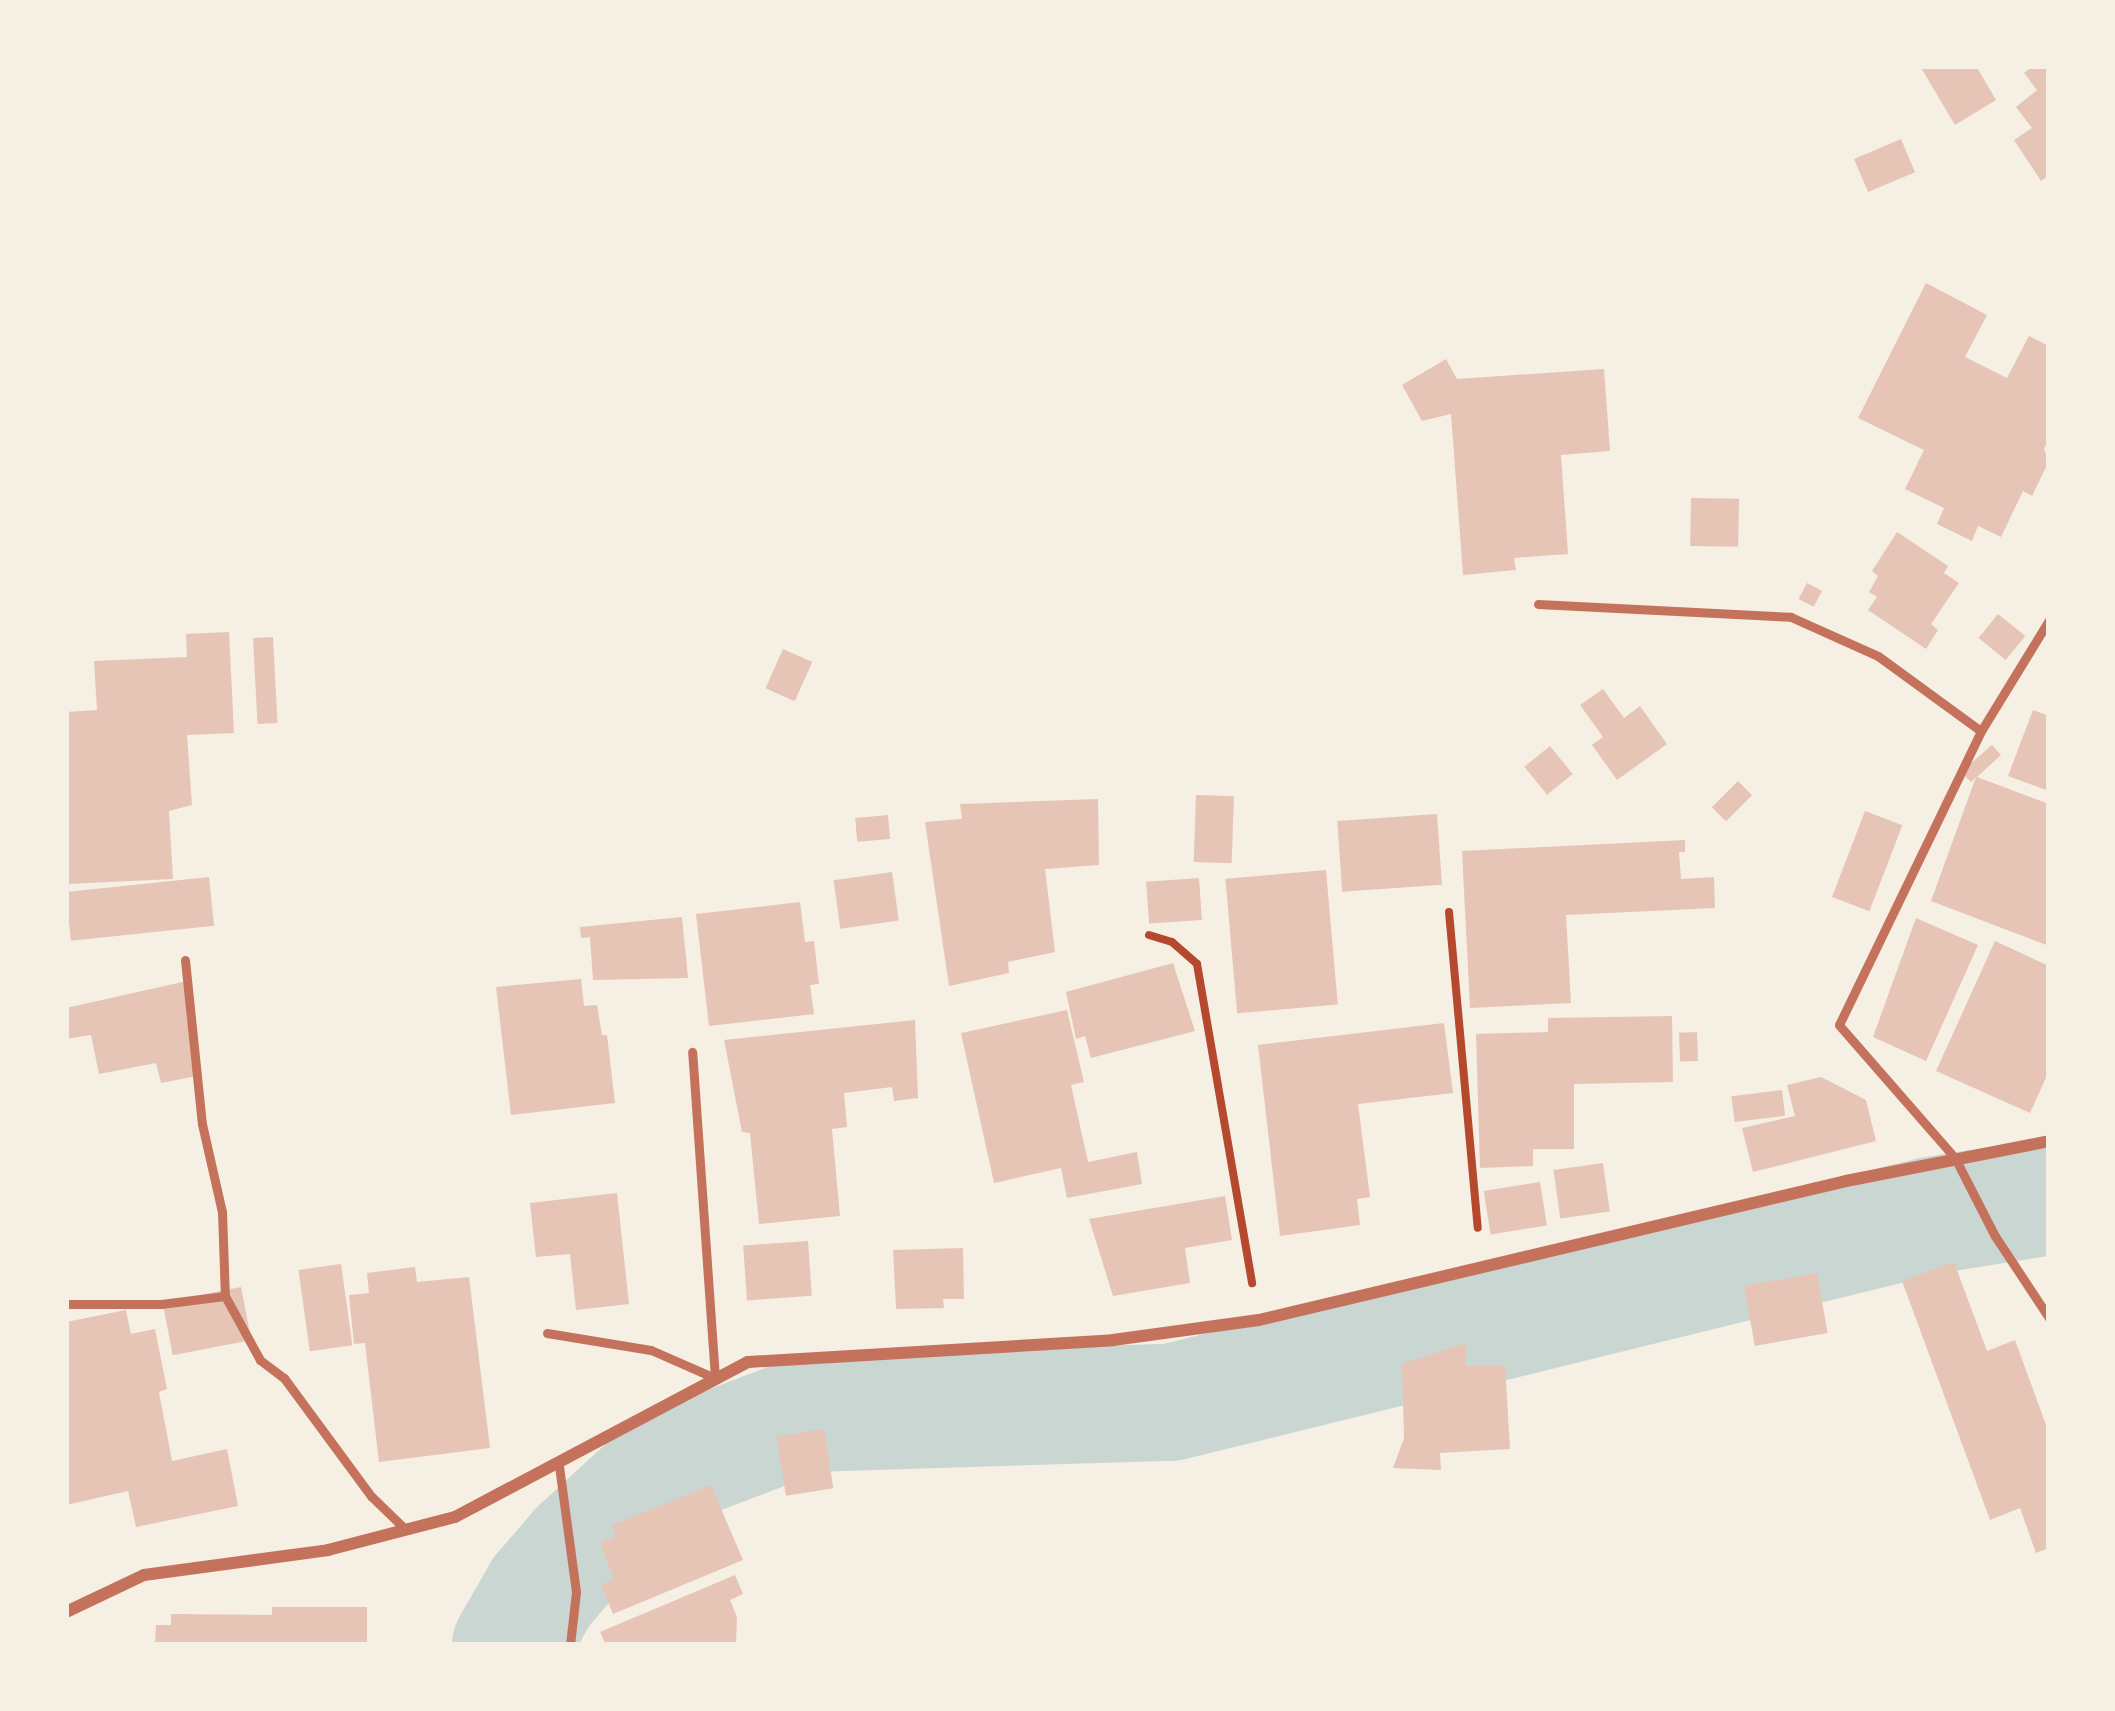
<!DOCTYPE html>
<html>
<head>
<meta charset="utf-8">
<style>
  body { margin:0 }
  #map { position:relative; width:2115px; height:1711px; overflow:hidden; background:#f6efe4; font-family:"DejaVu Sans",sans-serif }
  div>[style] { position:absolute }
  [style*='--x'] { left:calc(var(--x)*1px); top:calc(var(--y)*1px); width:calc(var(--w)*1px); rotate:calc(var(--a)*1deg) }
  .river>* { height:117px; margin:-58.5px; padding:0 58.5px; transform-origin:58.5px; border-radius:58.5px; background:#c9d6d2 }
  .building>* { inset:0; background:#e6c5b7; transform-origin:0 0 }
  .path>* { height:8px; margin:-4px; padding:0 4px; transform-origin:4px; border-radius:4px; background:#b5482f }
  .service>* { height:9px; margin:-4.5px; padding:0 4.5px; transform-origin:4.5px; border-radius:4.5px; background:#c5725c }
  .minor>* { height:12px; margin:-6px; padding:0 6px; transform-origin:6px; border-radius:6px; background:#c5725c }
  span { translate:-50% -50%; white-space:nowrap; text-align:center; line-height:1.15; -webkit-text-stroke:10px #f6efe4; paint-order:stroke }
  .frame { position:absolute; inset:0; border:69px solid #f6efe4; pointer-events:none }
</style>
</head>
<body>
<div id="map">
  <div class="river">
    <i style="--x:510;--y:1645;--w:62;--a:-60.1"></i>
    <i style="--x:541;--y:1591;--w:57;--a:-49.3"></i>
    <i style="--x:578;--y:1548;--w:118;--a:-42.6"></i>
    <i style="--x:665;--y:1468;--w:155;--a:-20.8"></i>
    <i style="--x:810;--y:1413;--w:360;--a:-1.8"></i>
    <i style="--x:1170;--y:1402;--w:783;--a:-13.82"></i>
    <i style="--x:1930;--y:1215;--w:121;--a:-9.1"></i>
  </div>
  <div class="building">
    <i style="clip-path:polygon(1920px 66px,1976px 66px,1996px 100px,1955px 125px)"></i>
    <i style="clip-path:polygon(2033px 66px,2049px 66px,2049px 175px,2041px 181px,2014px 140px,2032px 128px,2016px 107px,2037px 90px,2024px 73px)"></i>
    <i style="left:1901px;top:139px;width:36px;height:51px;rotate:67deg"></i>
    <i style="clip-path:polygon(1926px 283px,1987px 315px,1965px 357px,2007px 378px,2029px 336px,2049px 346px,2049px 438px,2044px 449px,2049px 461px,2032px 496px,2023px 491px,2001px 537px,1978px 526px,1972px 541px,1937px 524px,1944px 508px,1905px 489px,1924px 450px,1858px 418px)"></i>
    <i style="clip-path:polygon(1446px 359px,1457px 379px,1604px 369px,1610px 451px,1561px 455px,1568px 554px,1514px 558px,1516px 570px,1463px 575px,1451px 414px,1422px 421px,1402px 385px)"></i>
    <i style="left:1691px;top:498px;width:48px;height:48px;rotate:1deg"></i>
    <i style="clip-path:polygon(1897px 532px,1948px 566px,1944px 573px,1959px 583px,1931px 624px,1938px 630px,1926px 649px,1868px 610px,1877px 597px,1869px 592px,1878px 576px,1872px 571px)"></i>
    <i style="left:1807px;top:583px;width:17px;height:18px;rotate:28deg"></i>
    <i style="left:1998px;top:614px;width:35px;height:31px;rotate:39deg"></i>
    <i style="clip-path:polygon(229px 632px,234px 733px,187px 735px,192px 805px,169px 811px,173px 879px,68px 884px,66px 712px,97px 710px,94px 661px,187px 657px,186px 634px)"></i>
    <i style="left:273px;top:637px;width:86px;height:20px;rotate:87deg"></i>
    <i style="left:783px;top:649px;width:32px;height:43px;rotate:24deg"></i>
    <i style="clip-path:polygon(1603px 689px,1624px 718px,1640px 706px,1667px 744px,1617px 780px,1592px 745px,1603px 737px,1580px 705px)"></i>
    <i style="clip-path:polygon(2033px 710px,2049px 716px,2049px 791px,2008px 776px)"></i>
    <i style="clip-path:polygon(1992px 745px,2001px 755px,1977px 777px,2049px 804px,2049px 946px,1931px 901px,1976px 777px,1971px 782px,1961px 772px)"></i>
    <i style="left:1550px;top:746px;width:36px;height:33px;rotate:51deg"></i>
    <i style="left:1738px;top:781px;width:20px;height:37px;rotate:45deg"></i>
    <i style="left:1196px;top:795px;width:38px;height:67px;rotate:2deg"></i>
    <i style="clip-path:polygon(1098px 799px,1099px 865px,1045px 869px,1055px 952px,1008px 962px,1009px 973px,949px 986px,925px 822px,962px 819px,960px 804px)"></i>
    <i style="left:1865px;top:811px;width:40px;height:92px;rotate:21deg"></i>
    <i style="left:1437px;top:814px;width:71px;height:100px;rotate:86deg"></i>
    <i style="left:888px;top:815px;width:24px;height:33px;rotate:85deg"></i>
    <i style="clip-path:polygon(1685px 840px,1685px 852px,1679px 852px,1681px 879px,1714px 877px,1715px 908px,1566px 915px,1571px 1003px,1470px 1008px,1462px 851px)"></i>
    <i style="left:1326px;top:870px;width:135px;height:101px;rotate:85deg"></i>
    <i style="left:892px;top:872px;width:49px;height:59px;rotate:82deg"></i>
    <i style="left:209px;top:877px;width:49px;height:144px;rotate:84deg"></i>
    <i style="left:1199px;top:878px;width:42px;height:53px;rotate:86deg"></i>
    <i style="clip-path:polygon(800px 902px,805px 942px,814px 941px,819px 984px,810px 985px,814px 1014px,709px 1026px,696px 914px)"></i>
    <i style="clip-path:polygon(682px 917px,688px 978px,593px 980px,590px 937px,581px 938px,580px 927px)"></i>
    <i style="clip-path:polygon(1916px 918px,1978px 945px,1926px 1061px,1873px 1037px)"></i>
    <i style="clip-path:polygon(1995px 941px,2049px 966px,2049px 1071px,2030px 1113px,1936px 1071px)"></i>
    <i style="clip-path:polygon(1173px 963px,1195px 1031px,1091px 1058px,1085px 1036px,1076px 1039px,1066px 992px)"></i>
    <i style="clip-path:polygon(581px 979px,584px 1006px,597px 1005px,602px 1035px,607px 1035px,615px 1103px,511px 1115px,496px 987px)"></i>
    <i style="clip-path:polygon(187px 981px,202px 1075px,161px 1083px,156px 1063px,99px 1074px,91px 1035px,66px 1039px,66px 1008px)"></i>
    <i style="clip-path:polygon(1067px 1010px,1084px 1082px,1071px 1085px,1088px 1162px,1137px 1152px,1142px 1184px,1067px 1198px,1061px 1168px,994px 1183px,961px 1033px)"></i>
    <i style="clip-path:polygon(1672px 1016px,1673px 1082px,1574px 1084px,1574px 1149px,1533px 1149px,1533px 1166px,1480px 1168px,1476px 1034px,1548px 1032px,1548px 1018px)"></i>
    <i style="clip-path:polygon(915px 1020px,918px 1098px,894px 1101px,892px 1087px,844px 1093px,847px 1127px,832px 1129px,840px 1216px,759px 1224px,750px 1133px,742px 1132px,724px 1040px)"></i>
    <i style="clip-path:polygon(1444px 1023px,1453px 1093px,1358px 1104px,1370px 1197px,1357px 1199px,1360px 1225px,1280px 1236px,1258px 1045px)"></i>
    <i style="left:1697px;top:1032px;width:29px;height:18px;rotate:88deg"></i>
    <i style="clip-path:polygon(1821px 1077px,1866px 1100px,1876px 1141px,1753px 1172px,1742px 1128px,1795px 1116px,1787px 1085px)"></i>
    <i style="left:1782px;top:1090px;width:26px;height:51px;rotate:83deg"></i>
    <i style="left:1603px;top:1163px;width:49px;height:50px;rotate:82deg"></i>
    <i style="left:1540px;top:1182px;width:44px;height:57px;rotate:81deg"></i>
    <i style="clip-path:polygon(617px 1193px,629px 1304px,576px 1310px,570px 1254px,536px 1257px,530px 1203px)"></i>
    <i style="clip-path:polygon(1225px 1196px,1232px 1240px,1185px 1248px,1190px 1283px,1113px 1296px,1089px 1219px)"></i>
    <i style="left:808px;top:1241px;width:55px;height:65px;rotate:86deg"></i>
    <i style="clip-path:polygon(963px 1248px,964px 1299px,943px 1299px,944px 1308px,896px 1309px,893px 1250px)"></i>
    <i style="clip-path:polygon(1954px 1262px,1987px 1351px,2015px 1340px,2049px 1433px,2049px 1548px,2036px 1553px,2020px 1508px,1990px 1520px,1902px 1281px)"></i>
    <i style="left:341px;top:1264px;width:82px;height:43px;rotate:82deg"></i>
    <i style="clip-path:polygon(415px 1267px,417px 1282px,469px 1277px,490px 1448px,379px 1462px,365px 1343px,354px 1344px,349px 1295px,369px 1293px,367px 1273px)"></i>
    <i style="left:1817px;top:1273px;width:61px;height:74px;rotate:80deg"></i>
    <i style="left:241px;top:1287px;width:54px;height:80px;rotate:79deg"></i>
    <i style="clip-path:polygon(126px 1310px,131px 1334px,155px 1329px,167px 1389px,159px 1392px,172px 1461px,227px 1449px,238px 1506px,136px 1527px,128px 1491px,66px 1505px,66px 1322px)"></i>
    <i style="clip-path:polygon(1466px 1343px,1465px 1366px,1505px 1365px,1510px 1449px,1440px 1453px,1441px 1470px,1393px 1468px,1404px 1438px,1402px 1364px)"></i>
    <i style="left:824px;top:1429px;width:60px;height:48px;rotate:81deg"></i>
    <i style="clip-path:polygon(711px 1485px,743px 1560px,613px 1614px,601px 1585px,614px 1579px,600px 1543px,616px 1536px,612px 1525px)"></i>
    <i style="clip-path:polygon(735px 1575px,743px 1594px,730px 1600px,737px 1617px,736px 1644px,606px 1645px,600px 1632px)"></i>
    <i style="clip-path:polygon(272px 1607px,367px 1607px,367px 1645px,155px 1645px,156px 1625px,171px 1625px,171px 1614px,272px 1615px)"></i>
  </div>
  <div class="path">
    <i style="--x:1449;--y:912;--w:317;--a:84.8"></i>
    <i style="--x:1149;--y:935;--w:24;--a:17"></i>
    <i style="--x:1172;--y:942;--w:33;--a:41"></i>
    <i style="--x:1197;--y:964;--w:324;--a:80.2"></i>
  </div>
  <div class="service">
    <i style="--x:1538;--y:604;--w:253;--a:2.9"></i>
    <i style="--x:1791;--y:617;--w:95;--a:24.1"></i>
    <i style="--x:1878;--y:656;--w:127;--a:36.1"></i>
    <i style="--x:2049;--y:620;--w:130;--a:121.5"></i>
    <i style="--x:1981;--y:731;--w:326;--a:115.8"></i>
    <i style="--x:1839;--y:1025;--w:176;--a:48.9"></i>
    <i style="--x:1955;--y:1158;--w:88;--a:62.9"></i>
    <i style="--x:1995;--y:1236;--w:98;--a:56.6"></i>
    <i style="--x:185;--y:960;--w:165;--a:84.1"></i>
    <i style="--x:202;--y:1124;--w:90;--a:77.2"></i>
    <i style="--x:222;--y:1212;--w:84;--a:88"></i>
    <i style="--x:66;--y:1304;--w:95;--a:0"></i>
    <i style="--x:161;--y:1304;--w:64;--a:-7.1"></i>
    <i style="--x:225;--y:1296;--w:73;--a:61.3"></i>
    <i style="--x:260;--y:1360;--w:30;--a:37"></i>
    <i style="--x:284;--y:1378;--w:147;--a:53.6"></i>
    <i style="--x:371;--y:1496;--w:47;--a:44.1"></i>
    <i style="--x:547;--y:1333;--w:105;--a:9.3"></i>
    <i style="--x:651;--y:1350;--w:70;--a:23.6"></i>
    <i style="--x:715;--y:1378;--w:327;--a:-94"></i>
    <i style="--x:559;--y:1466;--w:127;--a:82.3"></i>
    <i style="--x:576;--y:1592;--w:53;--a:96.5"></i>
  </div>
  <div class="minor">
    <i style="--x:66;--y:1612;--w:86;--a:-25.4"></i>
    <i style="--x:144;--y:1575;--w:186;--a:-7.7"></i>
    <i style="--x:328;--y:1550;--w:131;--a:-14.6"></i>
    <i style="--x:455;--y:1517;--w:331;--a:-27.9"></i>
    <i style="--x:748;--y:1362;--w:366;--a:-3.4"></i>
    <i style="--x:1113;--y:1340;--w:147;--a:-7.8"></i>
    <i style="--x:1259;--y:1320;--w:603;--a:-13.32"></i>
    <i style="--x:1846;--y:1181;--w:207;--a:-11.1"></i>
  </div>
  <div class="frame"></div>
</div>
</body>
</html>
